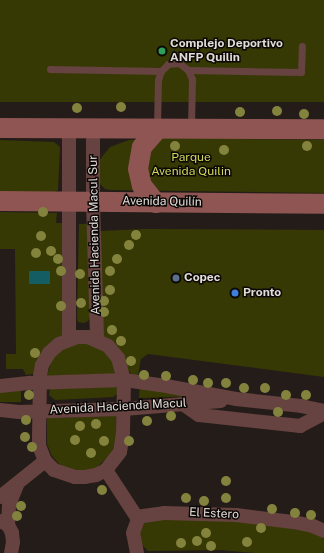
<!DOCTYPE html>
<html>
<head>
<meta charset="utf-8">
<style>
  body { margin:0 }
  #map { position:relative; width:324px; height:553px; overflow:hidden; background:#241c18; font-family:"Public Sans",sans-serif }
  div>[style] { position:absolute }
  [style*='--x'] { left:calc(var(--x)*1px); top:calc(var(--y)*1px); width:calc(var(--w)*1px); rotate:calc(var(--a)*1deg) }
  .green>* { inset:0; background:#373904; transform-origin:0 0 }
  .water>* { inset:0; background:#145e63; transform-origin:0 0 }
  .lane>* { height:7px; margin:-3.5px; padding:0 3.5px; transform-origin:3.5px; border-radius:3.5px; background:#664240 }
  .street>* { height:14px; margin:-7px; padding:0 7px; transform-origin:7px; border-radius:7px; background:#664240 }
  .secondary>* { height:20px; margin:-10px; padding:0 10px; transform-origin:10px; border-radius:10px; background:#8e5552 }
  .trees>* { width:10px; height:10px; margin:-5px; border-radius:50%; background:#83833e }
  .dots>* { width:11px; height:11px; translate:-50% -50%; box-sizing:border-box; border:2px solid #0b0806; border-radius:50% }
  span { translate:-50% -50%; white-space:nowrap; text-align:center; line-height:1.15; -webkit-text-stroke:3px #0b0806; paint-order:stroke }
  .poi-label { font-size:12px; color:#e2dcd9; font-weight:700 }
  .left { translate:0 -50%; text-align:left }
  .park-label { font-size:12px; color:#d1d75e }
  .street-label { font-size:12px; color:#e2dcd9 }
</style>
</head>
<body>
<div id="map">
  <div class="green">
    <i style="left:0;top:0;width:324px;height:102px"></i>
    <i style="clip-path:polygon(160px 138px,324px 140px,324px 193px,110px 190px,105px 189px,99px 183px,98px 165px,101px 158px,110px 147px,129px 140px)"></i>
    <i style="clip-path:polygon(0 140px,54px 142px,60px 147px,58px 190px,52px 194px,0 192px)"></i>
    <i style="clip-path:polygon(0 212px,57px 213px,56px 223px,66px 223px,65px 336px,38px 373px,26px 375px,23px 369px,6px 369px,6px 354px,16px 354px,15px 249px,0 249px)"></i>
    <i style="clip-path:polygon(79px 224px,90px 224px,90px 317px,88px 321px,84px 323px,78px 322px,77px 317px)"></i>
    <i style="clip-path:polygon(145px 229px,324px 230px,324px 377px,148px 354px,141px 359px,137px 381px,100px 336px,100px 231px)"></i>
    <i style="clip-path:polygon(77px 339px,109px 350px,116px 369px,114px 374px,47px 376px,53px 355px)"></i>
    <i style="clip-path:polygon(140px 381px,204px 396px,139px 398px)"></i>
    <i style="clip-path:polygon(115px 386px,118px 389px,117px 394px,113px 397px,55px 400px,49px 395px,50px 388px)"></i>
    <i style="left:21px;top:390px;width:12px;height:21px;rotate:90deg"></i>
    <i style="clip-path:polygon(116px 416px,116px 437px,112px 453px,96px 468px,90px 470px,76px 472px,60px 465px,52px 456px,47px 444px,47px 418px)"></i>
    <i style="clip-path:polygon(221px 518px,320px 533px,324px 540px,324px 550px,323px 553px,254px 553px,221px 550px,148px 551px,142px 545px,139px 534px,141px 528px,148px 519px)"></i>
  </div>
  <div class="water">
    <i style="left:29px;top:271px;width:21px;height:13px"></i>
  </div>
  <div class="lane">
    <i style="--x:50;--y:69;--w:111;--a:1"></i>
    <i style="--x:188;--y:70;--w:10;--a:66"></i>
    <i style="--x:192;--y:79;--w:49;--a:91.2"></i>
    <i style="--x:157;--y:127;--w:47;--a:-88.8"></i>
    <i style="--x:158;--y:80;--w:9;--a:-72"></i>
    <i style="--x:161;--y:71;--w:10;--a:-45"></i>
    <i style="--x:168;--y:64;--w:11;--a:-5"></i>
    <i style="--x:179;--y:63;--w:11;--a:38"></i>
    <i style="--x:188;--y:70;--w:113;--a:1"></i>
    <i style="--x:301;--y:72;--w:26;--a:-88"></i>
  </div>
  <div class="street">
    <i style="--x:93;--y:129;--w:73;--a:90"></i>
    <i style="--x:93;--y:202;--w:138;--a:88.3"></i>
    <i style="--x:77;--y:337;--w:11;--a:0"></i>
    <i style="--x:88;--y:337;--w:22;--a:24"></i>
    <i style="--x:108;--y:346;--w:16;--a:50"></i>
    <i style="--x:118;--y:358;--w:23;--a:75"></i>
    <i style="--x:124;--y:380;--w:53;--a:91.1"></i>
    <i style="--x:123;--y:433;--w:19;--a:99"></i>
    <i style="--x:120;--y:452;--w:23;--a:128"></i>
    <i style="--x:106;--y:470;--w:11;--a:153"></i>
    <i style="--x:96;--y:475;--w:11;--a:170"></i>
    <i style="--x:85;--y:477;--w:10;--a:180"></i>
    <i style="--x:75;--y:477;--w:22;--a:-162"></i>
    <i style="--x:54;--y:470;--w:13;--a:-135"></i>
    <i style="--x:45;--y:461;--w:17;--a:-111"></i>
    <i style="--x:39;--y:445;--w:9;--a:-90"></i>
    <i style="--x:39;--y:436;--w:60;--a:-89"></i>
    <i style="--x:40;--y:376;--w:11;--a:-80"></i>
    <i style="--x:42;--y:365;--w:14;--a:-60"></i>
    <i style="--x:49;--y:353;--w:13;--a:-42"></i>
    <i style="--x:59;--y:344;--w:19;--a:-21"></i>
    <i style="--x:69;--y:339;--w:210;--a:-90"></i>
    <i style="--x:0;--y:386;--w:31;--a:-6"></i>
    <i style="--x:31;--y:383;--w:93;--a:-1.8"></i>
    <i style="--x:124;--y:380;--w:42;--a:8.1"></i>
    <i style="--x:166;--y:386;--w:71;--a:10.5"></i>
    <i style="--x:236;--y:399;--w:65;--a:6.1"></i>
    <i style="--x:301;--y:406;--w:24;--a:12"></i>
    <i style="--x:183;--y:404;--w:19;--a:35"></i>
    <i style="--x:199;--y:415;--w:102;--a:6.2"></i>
    <i style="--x:300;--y:426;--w:27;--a:-28"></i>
    <i style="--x:0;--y:410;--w:19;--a:6"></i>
    <i style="--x:19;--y:412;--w:105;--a:-1.6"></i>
    <i style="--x:124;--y:409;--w:97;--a:-4.7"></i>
    <i style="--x:106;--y:470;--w:59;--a:56.9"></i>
    <i style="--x:0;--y:497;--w:58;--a:-38.7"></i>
    <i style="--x:0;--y:521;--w:9;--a:27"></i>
    <i style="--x:8;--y:525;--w:9;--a:63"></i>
    <i style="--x:12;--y:533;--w:9;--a:84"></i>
    <i style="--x:13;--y:542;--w:11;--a:100"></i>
    <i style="--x:8;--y:525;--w:20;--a:-87"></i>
    <i style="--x:9;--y:505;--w:22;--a:-68"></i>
    <i style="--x:137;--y:553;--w:20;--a:-101"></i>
    <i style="--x:133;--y:533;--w:15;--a:-70"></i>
    <i style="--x:138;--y:519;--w:6;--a:-31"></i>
    <i style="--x:143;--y:516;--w:21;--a:-8"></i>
    <i style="--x:164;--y:513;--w:72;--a:1.6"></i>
    <i style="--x:236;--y:515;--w:57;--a:7"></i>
    <i style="--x:293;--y:522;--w:20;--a:11"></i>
    <i style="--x:313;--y:526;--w:12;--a:24"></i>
  </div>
  <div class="secondary">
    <i style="--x:0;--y:128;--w:324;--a:0.2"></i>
    <i style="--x:0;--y:201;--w:324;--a:0.5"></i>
    <i style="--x:156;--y:203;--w:22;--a:-129"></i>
    <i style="--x:142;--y:186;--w:17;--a:-103"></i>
    <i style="--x:138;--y:169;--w:22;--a:-80"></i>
    <i style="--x:142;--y:147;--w:23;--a:-49"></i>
  </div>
  <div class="trees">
    <i style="left:121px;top:107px"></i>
    <i style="left:77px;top:108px"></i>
    <i style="left:277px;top:111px"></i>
    <i style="left:240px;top:112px"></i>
    <i style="left:304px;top:114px"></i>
    <i style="left:175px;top:146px"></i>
    <i style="left:307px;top:146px"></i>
    <i style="left:224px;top:150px"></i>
    <i style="left:43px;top:212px"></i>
    <i style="left:136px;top:235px"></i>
    <i style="left:41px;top:236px"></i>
    <i style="left:129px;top:245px"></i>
    <i style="left:51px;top:251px"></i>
    <i style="left:36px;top:253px"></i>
    <i style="left:58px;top:259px"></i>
    <i style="left:117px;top:259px"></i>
    <i style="left:61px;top:271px"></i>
    <i style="left:110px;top:271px"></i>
    <i style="left:80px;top:274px"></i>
    <i style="left:110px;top:290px"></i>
    <i style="left:104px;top:301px"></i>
    <i style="left:81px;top:303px"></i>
    <i style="left:61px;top:306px"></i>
    <i style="left:104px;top:312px"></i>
    <i style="left:112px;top:330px"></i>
    <i style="left:121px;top:341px"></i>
    <i style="left:35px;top:353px"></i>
    <i style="left:131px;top:361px"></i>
    <i style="left:144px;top:375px"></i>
    <i style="left:166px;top:376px"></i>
    <i style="left:193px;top:380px"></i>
    <i style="left:208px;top:383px"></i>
    <i style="left:226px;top:383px"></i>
    <i style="left:244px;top:388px"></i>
    <i style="left:265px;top:388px"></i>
    <i style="left:29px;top:395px"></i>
    <i style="left:286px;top:395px"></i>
    <i style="left:306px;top:395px"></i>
    <i style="left:278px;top:412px"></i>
    <i style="left:171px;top:416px"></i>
    <i style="left:26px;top:420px"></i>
    <i style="left:147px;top:421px"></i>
    <i style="left:96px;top:424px"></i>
    <i style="left:80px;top:426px"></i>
    <i style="left:25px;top:437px"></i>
    <i style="left:75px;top:440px"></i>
    <i style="left:104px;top:441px"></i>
    <i style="left:129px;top:441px"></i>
    <i style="left:32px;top:447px"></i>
    <i style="left:91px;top:453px"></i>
    <i style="left:226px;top:481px"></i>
    <i style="left:102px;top:490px"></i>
    <i style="left:186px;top:498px"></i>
    <i style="left:226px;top:498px"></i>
    <i style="left:204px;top:501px"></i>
    <i style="left:21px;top:506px"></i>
    <i style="left:272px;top:509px"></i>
    <i style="left:295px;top:513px"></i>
    <i style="left:311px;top:515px"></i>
    <i style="left:17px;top:516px"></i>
    <i style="left:261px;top:528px"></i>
    <i style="left:206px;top:533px"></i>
    <i style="left:197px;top:541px"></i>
    <i style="left:247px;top:542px"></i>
    <i style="left:181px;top:543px"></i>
    <i style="left:211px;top:546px"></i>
  </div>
  <div class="dots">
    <i style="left:162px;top:51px;background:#2e9e5b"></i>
    <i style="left:176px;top:278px;background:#5c6f8a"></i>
    <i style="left:235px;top:293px;background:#3f7fe0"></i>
  </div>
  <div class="poi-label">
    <span class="left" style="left:170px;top:51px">Complejo Deportivo<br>ANFP Quilin</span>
    <span class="left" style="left:184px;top:278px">Copec</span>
    <span class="left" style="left:243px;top:293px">Pronto</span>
  </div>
  <div class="park-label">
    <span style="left:191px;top:165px">Parque<br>Avenida Quilin</span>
  </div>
  <div class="street-label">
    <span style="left:162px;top:202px;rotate:1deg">Avenida Quilín</span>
    <span style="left:95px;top:235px;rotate:-91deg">Avenida Hacienda Macul Sur</span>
    <span style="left:118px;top:407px;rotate:-3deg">Avenida Hacienda Macul</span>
    <span style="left:214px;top:514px;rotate:3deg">El Estero</span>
  </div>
</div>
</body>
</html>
